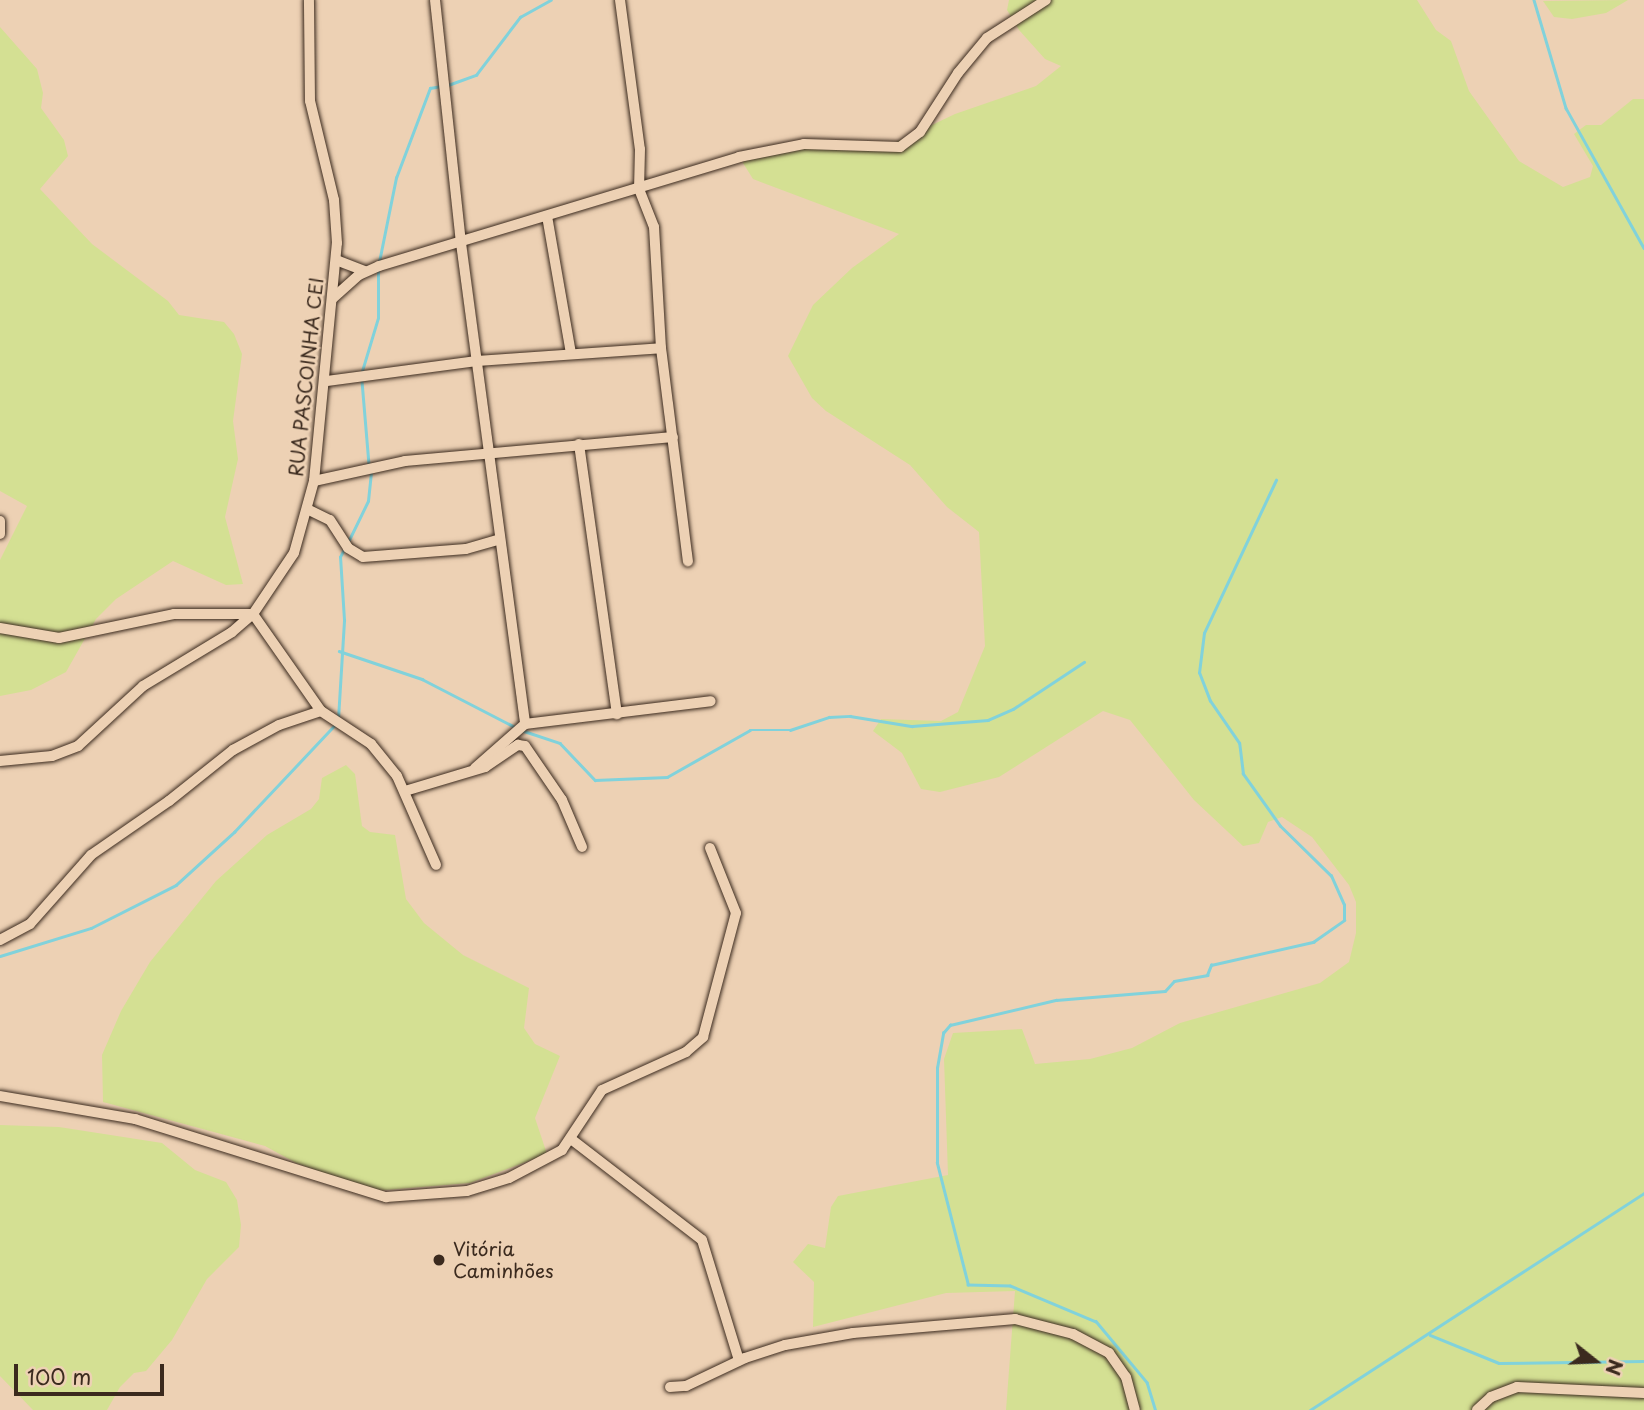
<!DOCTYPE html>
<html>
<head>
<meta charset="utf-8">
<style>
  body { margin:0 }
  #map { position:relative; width:1644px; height:1410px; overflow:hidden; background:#edd1b4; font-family:"Playpen Sans",sans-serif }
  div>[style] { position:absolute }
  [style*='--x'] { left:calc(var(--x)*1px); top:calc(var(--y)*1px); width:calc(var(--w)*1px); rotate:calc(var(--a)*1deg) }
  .green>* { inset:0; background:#d4e093 }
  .stream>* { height:2.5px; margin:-1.25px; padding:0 1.25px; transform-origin:1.25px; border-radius:1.25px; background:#81d2db }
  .roads { filter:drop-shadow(0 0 2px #3b2a1e) drop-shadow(0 0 2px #3b2a1e) }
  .minor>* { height:10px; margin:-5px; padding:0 5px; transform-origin:5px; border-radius:5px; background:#edd1b4 }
  .dots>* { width:19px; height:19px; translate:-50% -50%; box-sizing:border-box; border:4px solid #edd1b4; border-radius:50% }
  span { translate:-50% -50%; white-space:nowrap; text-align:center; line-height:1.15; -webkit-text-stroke:5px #edd1b4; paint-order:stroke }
  .street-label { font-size:19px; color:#3b2a1e }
  .poi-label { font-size:19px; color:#3b2a1e }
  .left { translate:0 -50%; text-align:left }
  .north { position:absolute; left:1560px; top:1326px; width:70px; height:70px; -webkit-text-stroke:5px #edd1b4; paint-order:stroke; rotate:108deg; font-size:19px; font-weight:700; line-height:28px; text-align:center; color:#3b2a1e }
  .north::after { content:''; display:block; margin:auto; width:24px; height:32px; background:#3b2a1e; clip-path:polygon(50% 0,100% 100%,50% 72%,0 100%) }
  .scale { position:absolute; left:14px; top:1364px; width:150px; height:32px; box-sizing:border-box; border:4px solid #3b2a1e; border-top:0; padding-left:9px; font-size:21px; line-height:24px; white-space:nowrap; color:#3b2a1e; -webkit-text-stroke:5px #edd1b4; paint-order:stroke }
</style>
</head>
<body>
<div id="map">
  <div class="green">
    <i style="clip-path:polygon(1009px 0,1417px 0,1436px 30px,1451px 41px,1469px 91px,1519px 161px,1563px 187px,1590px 177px,1593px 166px,1574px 134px,1586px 125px,1601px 125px,1633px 99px,1644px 99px,1644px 1410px,1006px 1410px,1015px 1291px,946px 1293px,813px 1327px,814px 1282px,793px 1262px,808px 1244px,825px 1248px,831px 1207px,838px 1196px,948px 1175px,944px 1059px,953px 1033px,1022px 1029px,1035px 1064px,1090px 1059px,1132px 1048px,1180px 1023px,1320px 983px,1349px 962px,1356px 933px,1356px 902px,1349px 885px,1312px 837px,1282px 817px,1268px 822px,1259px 843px,1243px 846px,1194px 800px,1130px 720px,1103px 711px,999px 777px,940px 792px,921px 789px,902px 753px,873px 731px,881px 719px,941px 721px,958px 712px,985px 646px,979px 532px,947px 507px,910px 465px,826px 411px,812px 398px,788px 356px,813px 305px,852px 268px,899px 234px,753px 179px,743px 163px,748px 150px,890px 145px,955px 114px,1036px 86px,1061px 66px,1045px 59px,1019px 30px,1007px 10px)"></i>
    <i style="clip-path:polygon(1628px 0,1606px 13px,1572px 19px,1554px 17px,1543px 1px)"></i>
    <i style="clip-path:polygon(0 27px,37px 69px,43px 93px,41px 108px,64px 140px,68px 156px,40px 189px,92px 244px,168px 301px,179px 315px,224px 322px,234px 334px,242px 354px,233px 421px,238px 459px,225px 517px,243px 584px,226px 585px,173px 561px,116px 599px,96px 619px,66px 672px,31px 690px,0 696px,0 560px,27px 506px,0 491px)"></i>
    <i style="clip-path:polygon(346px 765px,355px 774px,362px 826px,370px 832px,395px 835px,406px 899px,424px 923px,463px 955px,529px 988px,524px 1028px,535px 1044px,560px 1056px,535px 1118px,547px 1154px,470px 1183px,374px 1191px,296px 1163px,265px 1146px,103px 1102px,102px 1055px,121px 1011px,150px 962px,216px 881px,267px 835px,311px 809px,319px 799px,322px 778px)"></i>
    <i style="clip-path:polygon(0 1125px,59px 1127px,162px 1143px,195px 1170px,226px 1182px,237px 1200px,241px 1225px,239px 1247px,207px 1279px,172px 1340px,146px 1371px,134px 1373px,120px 1387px,107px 1410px,33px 1410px,0 1376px)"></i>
  </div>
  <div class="stream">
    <i style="--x:1534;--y:0;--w:113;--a:73.5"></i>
    <i style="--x:1566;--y:108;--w:160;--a:60.9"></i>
    <i style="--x:448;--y:85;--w:30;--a:-20"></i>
    <i style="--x:476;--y:75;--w:73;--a:-52.8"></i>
    <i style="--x:520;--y:17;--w:35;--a:-29"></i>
    <i style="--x:379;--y:262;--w:86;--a:-78.6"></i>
    <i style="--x:396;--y:178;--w:96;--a:-69.3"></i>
    <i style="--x:430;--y:88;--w:11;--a:-10"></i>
    <i style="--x:362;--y:371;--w:55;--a:-73.2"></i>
    <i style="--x:378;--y:318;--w:46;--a:-90"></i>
    <i style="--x:362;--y:381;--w:84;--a:85.2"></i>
    <i style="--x:349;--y:540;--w:43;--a:-64"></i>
    <i style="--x:368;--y:501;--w:29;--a:-84"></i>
    <i style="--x:339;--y:651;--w:88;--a:18.6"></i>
    <i style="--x:422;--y:679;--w:105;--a:27.3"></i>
    <i style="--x:338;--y:719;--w:99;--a:-86.5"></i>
    <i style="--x:344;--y:620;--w:63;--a:-93.6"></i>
    <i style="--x:340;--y:557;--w:9;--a:-63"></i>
    <i style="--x:521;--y:730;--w:41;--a:18.4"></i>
    <i style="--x:560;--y:743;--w:51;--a:46.6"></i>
    <i style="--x:595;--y:780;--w:72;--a:-2.4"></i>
    <i style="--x:667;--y:777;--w:95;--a:-29.5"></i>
    <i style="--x:750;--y:730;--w:40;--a:0"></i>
    <i style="--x:790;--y:730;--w:41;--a:-18.4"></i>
    <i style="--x:829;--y:717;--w:21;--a:-3"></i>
    <i style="--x:850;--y:716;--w:63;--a:9.2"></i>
    <i style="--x:912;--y:726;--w:76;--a:-4.5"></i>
    <i style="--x:988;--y:720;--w:27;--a:-24"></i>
    <i style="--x:1013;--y:709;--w:85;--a:-33.5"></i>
    <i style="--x:0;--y:956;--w:95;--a:-17.1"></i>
    <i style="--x:91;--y:928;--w:95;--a:-26.8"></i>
    <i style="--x:176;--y:885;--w:79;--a:-42.4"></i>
    <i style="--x:234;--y:832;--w:147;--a:-46.7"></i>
    <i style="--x:1430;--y:1335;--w:74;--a:22.1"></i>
    <i style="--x:1499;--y:1363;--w:145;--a:-0.8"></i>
    <i style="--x:1155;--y:1410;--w:28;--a:-107"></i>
    <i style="--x:1147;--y:1383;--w:80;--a:-129.9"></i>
    <i style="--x:1096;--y:1322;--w:93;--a:-157.3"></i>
    <i style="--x:1010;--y:1286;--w:42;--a:-178.6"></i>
    <i style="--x:968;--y:1285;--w:126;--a:-104.3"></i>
    <i style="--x:937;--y:1163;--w:95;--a:-90"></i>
    <i style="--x:937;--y:1068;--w:36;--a:-80"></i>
    <i style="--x:943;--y:1033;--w:11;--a:-49"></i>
    <i style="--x:950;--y:1025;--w:109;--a:-13.3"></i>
    <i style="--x:1056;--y:1000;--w:109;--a:-4.7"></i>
    <i style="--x:1165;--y:991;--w:13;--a:-48"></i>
    <i style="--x:1174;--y:981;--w:34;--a:-10"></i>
    <i style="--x:1207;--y:975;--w:11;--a:-68"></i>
    <i style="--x:1211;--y:965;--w:105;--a:-12.7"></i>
    <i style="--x:1313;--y:942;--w:38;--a:-35"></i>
    <i style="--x:1344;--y:920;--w:15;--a:-90"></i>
    <i style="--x:1344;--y:905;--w:32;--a:-114"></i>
    <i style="--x:1331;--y:876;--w:71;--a:-135.6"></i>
    <i style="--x:1280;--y:826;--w:64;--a:-125.4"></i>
    <i style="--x:1243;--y:774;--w:31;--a:-97"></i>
    <i style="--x:1239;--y:743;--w:51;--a:-124.6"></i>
    <i style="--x:1210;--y:701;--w:30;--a:-111"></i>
    <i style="--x:1199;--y:673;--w:40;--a:-82.9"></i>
    <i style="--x:1204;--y:633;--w:169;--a:-64.8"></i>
    <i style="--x:1310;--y:1410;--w:398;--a:-33"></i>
  </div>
  <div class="roads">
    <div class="minor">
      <i style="--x:435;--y:0;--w:244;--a:83.9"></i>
      <i style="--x:461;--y:243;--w:485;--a:82.4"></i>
      <i style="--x:525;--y:724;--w:187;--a:-7"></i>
      <i style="--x:620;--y:0;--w:150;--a:82.4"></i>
      <i style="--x:640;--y:149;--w:40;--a:91.4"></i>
      <i style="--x:639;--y:189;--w:41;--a:68.5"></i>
      <i style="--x:654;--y:227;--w:121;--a:86.7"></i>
      <i style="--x:661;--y:348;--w:215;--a:82.8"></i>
      <i style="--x:547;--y:216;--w:139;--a:80.1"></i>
      <i style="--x:336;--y:260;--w:31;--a:21"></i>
      <i style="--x:332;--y:299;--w:36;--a:-42"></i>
      <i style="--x:359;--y:275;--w:22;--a:-24"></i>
      <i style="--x:379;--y:266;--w:376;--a:-16.8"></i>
      <i style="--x:739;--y:157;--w:66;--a:-11.3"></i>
      <i style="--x:804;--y:144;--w:96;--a:1.8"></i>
      <i style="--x:900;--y:147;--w:25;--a:-37"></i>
      <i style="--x:920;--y:132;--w:70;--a:-57.2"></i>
      <i style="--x:958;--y:73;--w:45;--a:-50.4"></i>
      <i style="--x:987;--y:38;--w:70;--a:-32.8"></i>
      <i style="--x:327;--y:381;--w:151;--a:-7.6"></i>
      <i style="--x:477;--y:361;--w:184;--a:-4"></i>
      <i style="--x:579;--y:444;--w:273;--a:82"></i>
      <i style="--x:314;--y:481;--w:93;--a:-12.4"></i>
      <i style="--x:405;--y:461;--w:269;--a:-5.1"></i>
      <i style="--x:307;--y:509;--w:25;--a:26"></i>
      <i style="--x:330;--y:520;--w:33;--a:57"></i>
      <i style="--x:348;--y:548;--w:17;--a:31"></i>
      <i style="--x:363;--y:557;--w:103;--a:-4.4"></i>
      <i style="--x:466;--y:549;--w:33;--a:-16"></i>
      <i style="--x:0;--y:521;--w:13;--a:90"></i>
      <i style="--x:0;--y:628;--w:60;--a:9.6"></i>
      <i style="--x:59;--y:638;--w:117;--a:-11.8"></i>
      <i style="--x:174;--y:614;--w:79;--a:0"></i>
      <i style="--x:253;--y:614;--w:118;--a:55"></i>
      <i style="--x:321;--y:711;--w:60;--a:33.4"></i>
      <i style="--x:371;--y:744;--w:41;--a:50.9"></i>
      <i style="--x:397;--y:776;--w:97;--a:66.3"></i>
      <i style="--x:0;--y:761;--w:52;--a:-5.5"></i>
      <i style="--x:52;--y:756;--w:28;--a:-21"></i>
      <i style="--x:78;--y:746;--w:88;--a:-42.7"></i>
      <i style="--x:143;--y:686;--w:104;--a:-31.2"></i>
      <i style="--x:232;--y:632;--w:28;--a:-41"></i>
      <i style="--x:253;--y:614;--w:73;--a:-56.1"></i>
      <i style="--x:294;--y:553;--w:75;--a:-74.5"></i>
      <i style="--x:314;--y:481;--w:239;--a:-84.5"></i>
      <i style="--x:337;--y:243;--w:43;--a:-94"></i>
      <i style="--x:334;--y:200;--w:102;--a:-103.6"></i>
      <i style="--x:310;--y:101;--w:101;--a:-90.6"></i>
      <i style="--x:475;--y:768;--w:67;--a:-41.3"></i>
      <i style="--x:405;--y:791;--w:84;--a:-16.7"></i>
      <i style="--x:485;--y:767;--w:40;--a:-34"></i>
      <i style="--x:518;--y:745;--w:7;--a:8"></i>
      <i style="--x:525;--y:746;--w:65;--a:55.6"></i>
      <i style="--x:562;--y:800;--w:51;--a:66.9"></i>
      <i style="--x:0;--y:940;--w:34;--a:-28"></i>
      <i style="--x:30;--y:924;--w:92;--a:-48.5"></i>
      <i style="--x:91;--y:855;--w:95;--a:-34.7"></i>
      <i style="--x:169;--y:801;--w:82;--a:-38.6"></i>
      <i style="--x:233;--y:750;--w:52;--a:-28.5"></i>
      <i style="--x:279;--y:725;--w:44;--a:-18.4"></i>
      <i style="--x:0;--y:1096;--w:137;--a:9.7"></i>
      <i style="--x:135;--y:1119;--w:263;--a:17.3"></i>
      <i style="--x:386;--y:1197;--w:81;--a:-4.2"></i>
      <i style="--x:467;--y:1191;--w:44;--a:-17.2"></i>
      <i style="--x:509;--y:1178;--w:60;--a:-27.8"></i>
      <i style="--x:562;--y:1150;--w:72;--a:-56.3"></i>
      <i style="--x:602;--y:1090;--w:92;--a:-24.3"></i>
      <i style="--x:686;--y:1052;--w:23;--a:-41"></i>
      <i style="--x:703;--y:1037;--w:128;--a:-75.1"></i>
      <i style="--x:736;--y:913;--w:70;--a:-111.8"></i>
      <i style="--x:571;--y:1139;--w:165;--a:37.6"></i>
      <i style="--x:702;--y:1240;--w:126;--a:72.9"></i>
      <i style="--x:670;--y:1387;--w:16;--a:-4"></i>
      <i style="--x:686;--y:1386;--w:65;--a:-25.4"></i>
      <i style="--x:745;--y:1358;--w:42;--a:-18"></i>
      <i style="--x:785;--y:1345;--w:69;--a:-10"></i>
      <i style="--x:853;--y:1333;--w:163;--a:-4.9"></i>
      <i style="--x:1015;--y:1319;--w:60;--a:14.5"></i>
      <i style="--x:1073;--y:1334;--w:41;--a:27.8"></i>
      <i style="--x:1109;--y:1353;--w:29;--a:55"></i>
      <i style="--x:1126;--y:1377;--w:34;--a:75"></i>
      <i style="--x:1477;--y:1410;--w:19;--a:-43"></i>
      <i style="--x:1491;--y:1397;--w:28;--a:-21"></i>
      <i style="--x:1517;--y:1387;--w:127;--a:2.7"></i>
    </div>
  </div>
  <div class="dots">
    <i style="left:439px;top:1260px;background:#3b2a1e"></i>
  </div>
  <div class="street-label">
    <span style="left:306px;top:377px;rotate:-84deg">RUA PASCOINHA CEI</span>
  </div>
  <div class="poi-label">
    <span class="left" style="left:453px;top:1260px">Vitória<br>Caminhões</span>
  </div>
  <div class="north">N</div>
  <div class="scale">100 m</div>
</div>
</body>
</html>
